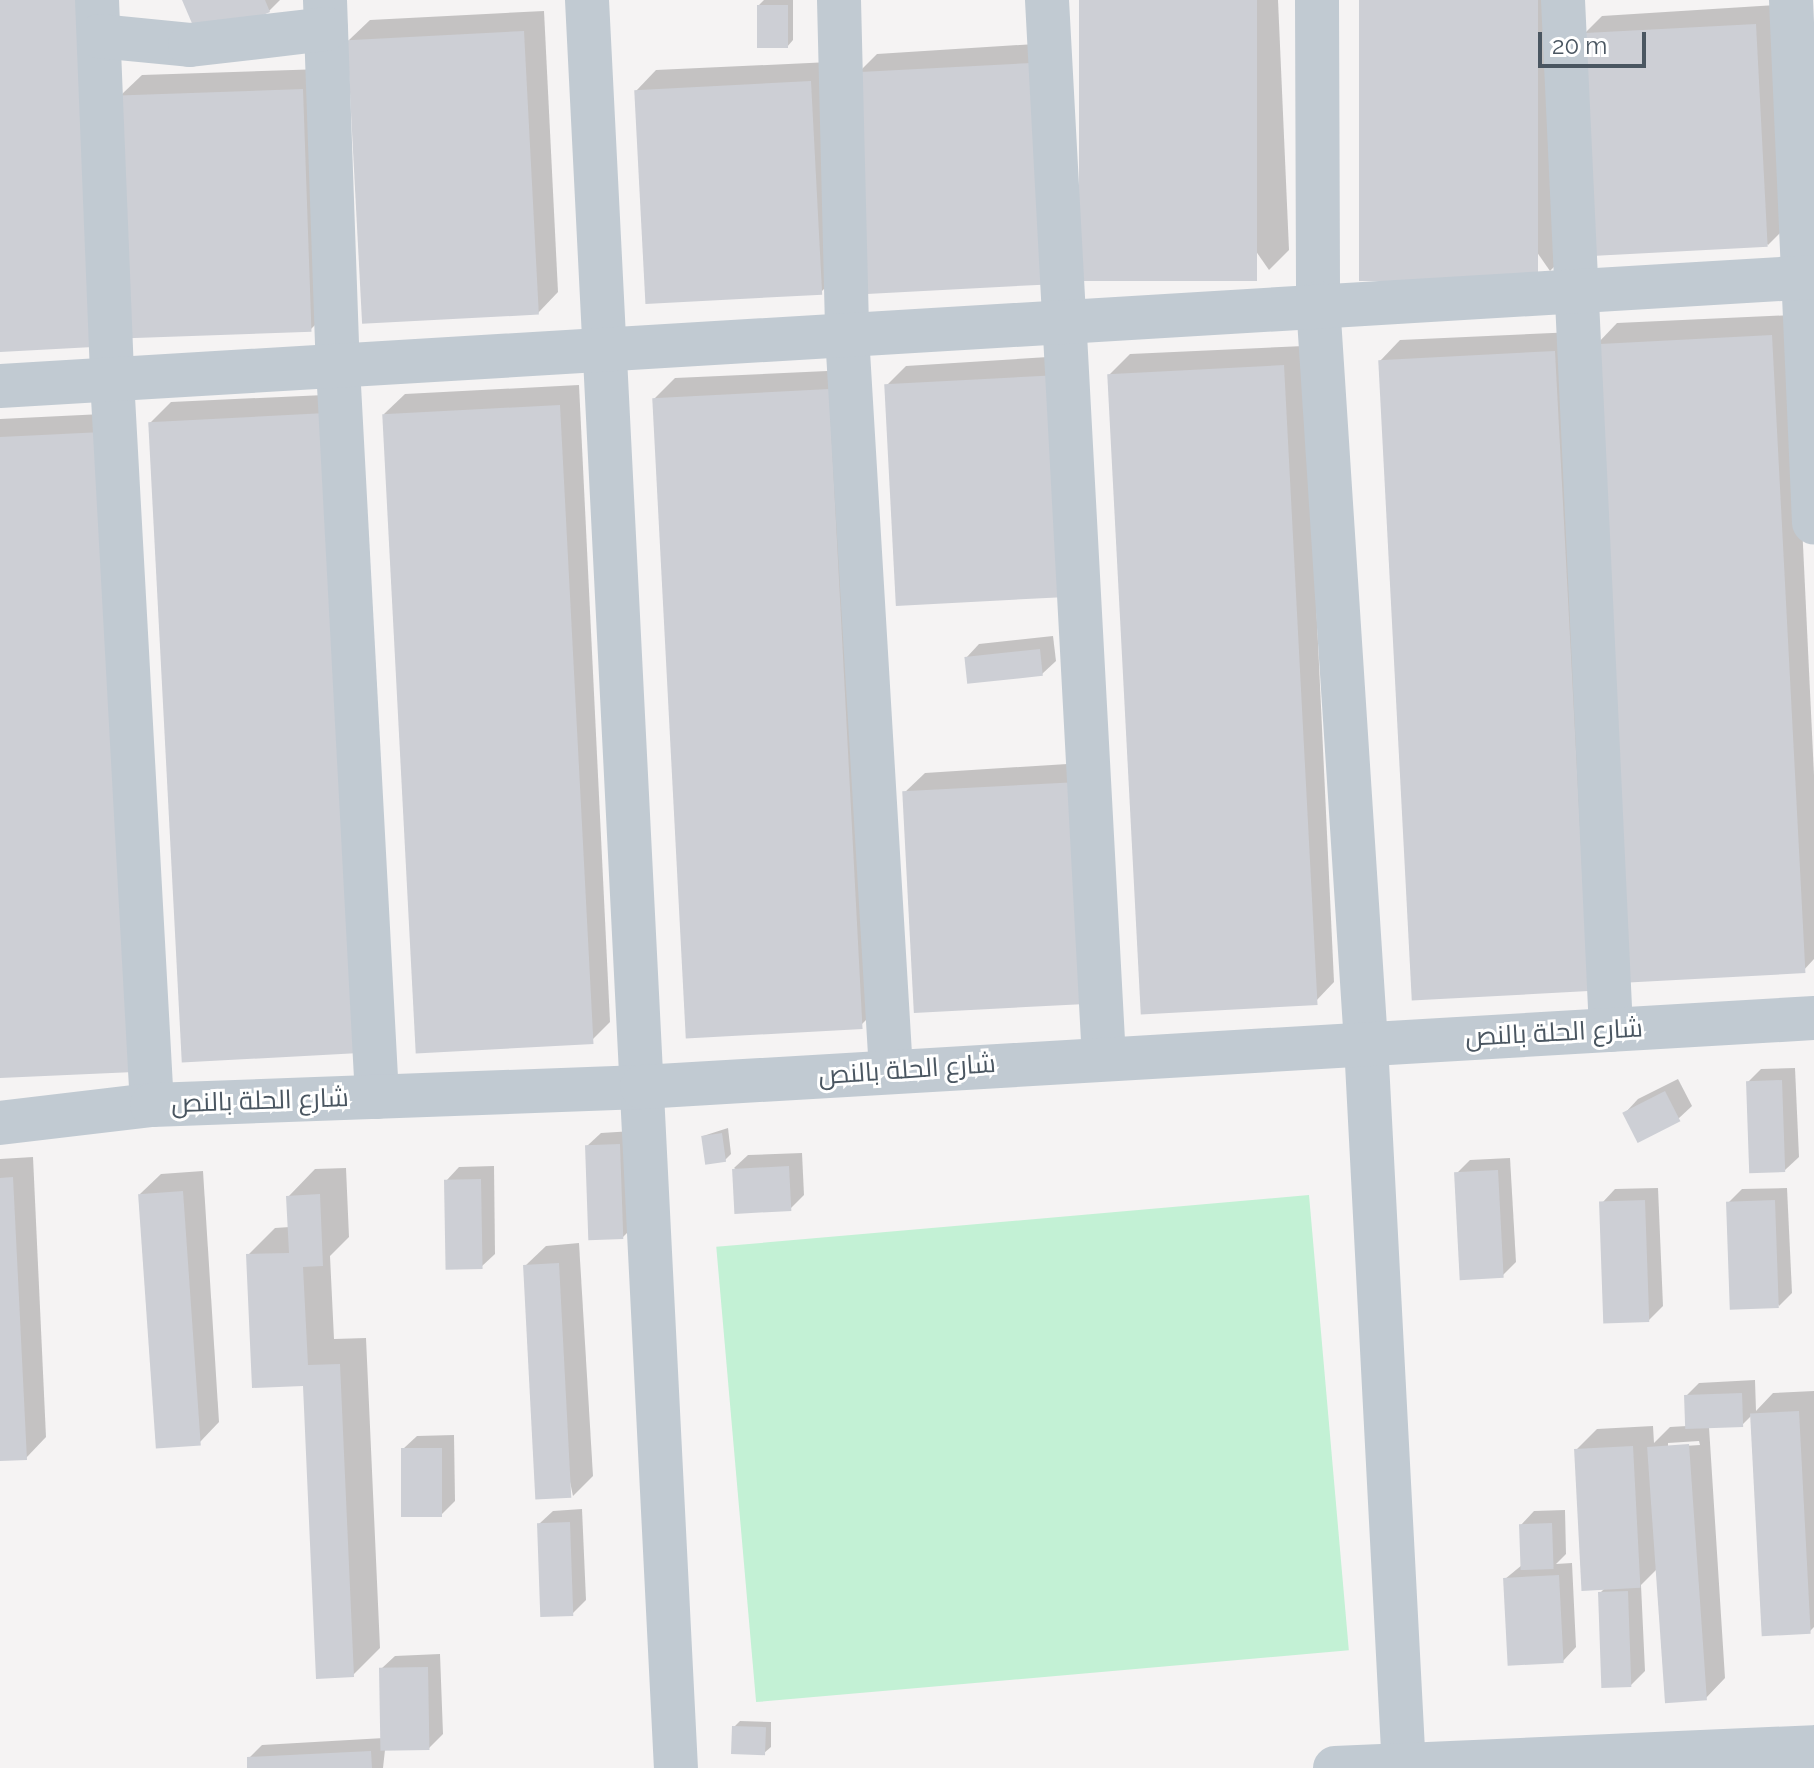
<!DOCTYPE html>
<html>
<head>
<meta charset="utf-8">
<style>
  body { margin:0 }
  #map { position:relative; width:1814px; height:1768px; overflow:hidden; background:#f5f3f3; font-family:Raleway,Cairo,sans-serif }
  div>[style] { position:absolute }
  [style*='--x'] { left:calc(var(--x)*1px); top:calc(var(--y)*1px); width:calc(var(--w)*1px); rotate:calc(var(--a)*1deg) }
  .green>* { inset:0; background:#c3f1d5; transform-origin:0 0 }
  .shadow>* { inset:0; background:#0003 }
  .building>* { inset:0; background:#cdcfd5; transform-origin:0 0 }
  .minor>* { height:44px; margin:-22px; padding:0 22px; transform-origin:22px; border-radius:22px; background:#c1cad2 }
  span { translate:-50% -50%; white-space:nowrap; text-align:center; line-height:1.15; -webkit-text-stroke:6px #fff; paint-order:stroke }
  .street-label { font-size:26px; color:#4a5661 }
  .scale { position:absolute; left:1538px; top:32px; width:108px; height:36px; box-sizing:border-box; border:4px solid #4a5661; border-top:0; padding-left:10px; font-size:24px; line-height:28px; white-space:nowrap; color:#4a5661; -webkit-text-stroke:6px #fff; paint-order:stroke }
</style>
</head>
<body>
<div id="map">
  <div class="green">
    <i style="left:1309px;top:1195px;width:457px;height:595px;rotate:85deg"></i>
  </div>
  <div class="shadow">
    <i style="clip-path:polygon(184px 0,280px 0,269px 11px)"></i>
    <i style="clip-path:polygon(764px 0,793px 0,793px 40px,787px 47px,759px 5px)"></i>
    <i style="clip-path:polygon(1081px 0,1278px 0,1289px 250px,1269px 270px)"></i>
    <i style="clip-path:polygon(1362px 0,1558px 0,1570px 250px,1550px 271px)"></i>
    <i style="clip-path:polygon(1776px 5px,1789px 224px,1768px 245px,1582px 36px,1602px 16px)"></i>
    <i style="clip-path:polygon(544px 11px,558px 292px,538px 313px,349px 40px,370px 20px)"></i>
    <i style="clip-path:polygon(1051px 43px,1064px 262px,857px 74px,877px 54px)"></i>
    <i style="clip-path:polygon(830px 62px,841px 272px,820px 293px,636px 91px,656px 70px)"></i>
    <i style="clip-path:polygon(323px 69px,330px 310px,310px 330px,121px 95px,142px 75px)"></i>
    <i style="clip-path:polygon(1792px 315px,1814px 775px,1814px 959px,1802px 972px,1597px 344px,1617px 323px)"></i>
    <i style="clip-path:polygon(1575px 332px,1606px 968px,1585px 989px,1380px 361px,1400px 340px)"></i>
    <i style="clip-path:polygon(1304px 346px,1334px 982px,1314px 1003px,1109px 375px,1130px 354px)"></i>
    <i style="clip-path:polygon(1080px 355px,1072px 595px,886px 386px,906px 366px)"></i>
    <i style="clip-path:polygon(849px 370px,880px 1006px,859px 1027px,654px 399px,675px 378px)"></i>
    <i style="clip-path:polygon(579px 385px,610px 1022px,590px 1042px,384px 414px,405px 394px)"></i>
    <i style="clip-path:polygon(346px 394px,356px 1051px,150px 423px,171px 402px)"></i>
    <i style="clip-path:polygon(123px 413px,0 1076px,0 419px)"></i>
    <i style="clip-path:polygon(1053px 636px,1056px 661px,1042px 674px,966px 658px,979px 644px)"></i>
    <i style="clip-path:polygon(1099px 762px,1091px 1002px,904px 793px,925px 773px)"></i>
    <i style="clip-path:polygon(1795px 1068px,1799px 1157px,1785px 1170px,1748px 1082px,1761px 1069px)"></i>
    <i style="clip-path:polygon(1678px 1079px,1692px 1106px,1678px 1119px,1625px 1113px,1638px 1099px)"></i>
    <i style="clip-path:polygon(728px 1128px,731px 1154px,725px 1160px,703px 1136px)"></i>
    <i style="clip-path:polygon(633px 1131px,637px 1223px,623px 1237px,587px 1146px,601px 1133px)"></i>
    <i style="clip-path:polygon(802px 1153px,804px 1195px,790px 1209px,734px 1168px,748px 1155px)"></i>
    <i style="clip-path:polygon(33px 1157px,46px 1437px,26px 1458px,0 1459px,0 1159px)"></i>
    <i style="clip-path:polygon(1510px 1158px,1516px 1262px,1502px 1276px,1456px 1174px,1470px 1160px)"></i>
    <i style="clip-path:polygon(494px 1166px,495px 1254px,481px 1267px,446px 1181px,459px 1167px)"></i>
    <i style="clip-path:polygon(346px 1168px,349px 1237px,330px 1256px,334px 1339px,366px 1338px,380px 1648px,353px 1675px,305px 1384px,248px 1255px,275px 1228px,290px 1227px,288px 1197px,315px 1169px)"></i>
    <i style="clip-path:polygon(203px 1171px,219px 1422px,199px 1443px,140px 1194px,161px 1174px)"></i>
    <i style="clip-path:polygon(1658px 1188px,1663px 1306px,1649px 1320px,1602px 1203px,1615px 1189px)"></i>
    <i style="clip-path:polygon(1787px 1188px,1792px 1293px,1779px 1306px,1728px 1203px,1742px 1189px)"></i>
    <i style="clip-path:polygon(579px 1243px,593px 1476px,573px 1496px,525px 1266px,546px 1246px)"></i>
    <i style="clip-path:polygon(evenodd,1755px 1380px,1756px 1411px,1773px 1393px,1814px 1391px,1814px 1627px,1809px 1632px,1752px 1415px,1742px 1425px,1709px 1427px,1725px 1678px,1705px 1699px,1657px 1569px,1641px 1585px,1645px 1671px,1631px 1685px,1600px 1593px,1605px 1588px,1576px 1450px,1597px 1429px,1653px 1426px,1654px 1443px,1670px 1427px,1687px 1426px,1686px 1396px,1699px 1383px,1755px 1380px,1699px 1441px,1700px 1445px,1668px 1447px,1668px 1443px,1699px 1441px)"></i>
    <i style="clip-path:polygon(454px 1435px,455px 1501px,441px 1515px,403px 1449px,417px 1436px)"></i>
    <i style="clip-path:polygon(582px 1509px,586px 1600px,572px 1614px,539px 1524px,553px 1511px)"></i>
    <i style="clip-path:polygon(1565px 1510px,1566px 1554px,1556px 1564px,1572px 1563px,1576px 1647px,1563px 1661px,1505px 1579px,1522px 1565px,1521px 1525px,1534px 1511px)"></i>
    <i style="clip-path:polygon(440px 1654px,443px 1734px,429px 1748px,385px 1750px,383px 1768px,249px 1768px,249px 1758px,262px 1745px,384px 1738px,381px 1669px,395px 1656px)"></i>
    <i style="clip-path:polygon(740px 1721px,771px 1722px,771px 1747px,764px 1753px,734px 1727px)"></i>
  </div>
  <div class="building">
    <i style="clip-path:polygon(0 0,77px 0,93px 347px,0 352px)"></i>
    <i style="clip-path:polygon(182px 0,265px 0,270px 12px,200px 42px)"></i>
    <i style="left:1079px;top:0;width:178px;height:281px"></i>
    <i style="left:1359px;top:0;width:179px;height:281px"></i>
    <i style="left:757px;top:5px;width:31px;height:43px"></i>
    <i style="left:1756px;top:24px;width:223px;height:176px;rotate:87deg"></i>
    <i style="left:524px;top:31px;width:284px;height:177px;rotate:87deg"></i>
    <i style="left:1031px;top:63px;width:222px;height:176px;rotate:87deg"></i>
    <i style="left:811px;top:81px;width:214px;height:177px;rotate:87deg"></i>
    <i style="left:303px;top:89px;width:243px;height:184px;rotate:88deg"></i>
    <i style="left:1772px;top:335px;width:639px;height:177px;rotate:87deg"></i>
    <i style="left:1555px;top:351px;width:641px;height:177px;rotate:87deg"></i>
    <i style="left:1284px;top:365px;width:641px;height:177px;rotate:87deg"></i>
    <i style="left:1060px;top:375px;width:222px;height:176px;rotate:87deg"></i>
    <i style="left:829px;top:389px;width:641px;height:177px;rotate:87deg"></i>
    <i style="left:560px;top:405px;width:640px;height:178px;rotate:87deg"></i>
    <i style="left:326px;top:413px;width:641px;height:178px;rotate:87deg"></i>
    <i style="clip-path:polygon(103px 432px,134px 1072px,0 1078px,0 437px)"></i>
    <i style="left:1040px;top:649px;width:27px;height:76px;rotate:84deg"></i>
    <i style="left:1079px;top:782px;width:222px;height:177px;rotate:87deg"></i>
    <i style="left:1782px;top:1080px;width:92px;height:36px;rotate:88deg"></i>
    <i style="left:1665px;top:1091px;width:34px;height:48px;rotate:63deg"></i>
    <i style="left:722px;top:1133px;width:29px;height:21px;rotate:82deg"></i>
    <i style="left:620px;top:1144px;width:95px;height:35px;rotate:88deg"></i>
    <i style="left:789px;top:1166px;width:45px;height:57px;rotate:87deg"></i>
    <i style="left:1498px;top:1170px;width:108px;height:44px;rotate:87deg"></i>
    <i style="clip-path:polygon(13px 1177px,27px 1460px,0 1461px,0 1178px)"></i>
    <i style="left:481px;top:1179px;width:90px;height:37px;rotate:89deg"></i>
    <i style="left:183px;top:1191px;width:255px;height:45px;rotate:86deg"></i>
    <i style="clip-path:polygon(320px 1194px,323px 1266px,303px 1267px,308px 1365px,340px 1364px,354px 1677px,316px 1679px,303px 1386px,252px 1388px,246px 1254px,289px 1253px,286px 1196px)"></i>
    <i style="left:1645px;top:1200px;width:122px;height:46px;rotate:88deg"></i>
    <i style="left:1775px;top:1200px;width:108px;height:49px;rotate:88deg"></i>
    <i style="left:559px;top:1263px;width:235px;height:36px;rotate:87deg"></i>
    <i style="left:1742px;top:1393px;width:34px;height:58px;rotate:88deg"></i>
    <i style="left:1799px;top:1411px;width:223px;height:49px;rotate:87deg"></i>
    <i style="left:1689px;top:1444px;width:257px;height:42px;rotate:86deg"></i>
    <i style="left:1633px;top:1446px;width:142px;height:59px;rotate:87deg"></i>
    <i style="left:442px;top:1448px;width:69px;height:41px;rotate:90deg"></i>
    <i style="left:570px;top:1522px;width:94px;height:33px;rotate:88deg"></i>
    <i style="left:1552px;top:1523px;width:46px;height:33px;rotate:88deg"></i>
    <i style="left:1559px;top:1575px;width:88px;height:56px;rotate:87deg"></i>
    <i style="left:1628px;top:1591px;width:96px;height:30px;rotate:88deg"></i>
    <i style="left:428px;top:1667px;width:83px;height:49px;rotate:89deg"></i>
    <i style="left:732px;top:1726px;width:34px;height:28px;rotate:2deg"></i>
    <i style="clip-path:polygon(371px 1751px,372px 1768px,247px 1768px,247px 1757px)"></i>
  </div>
  <div class="minor">
    <i style="--x:97;--y:0;--w:379;--a:87.7"></i>
    <i style="--x:112;--y:379;--w:727;--a:86.85"></i>
    <i style="--x:325;--y:0;--w:367;--a:88"></i>
    <i style="--x:338;--y:367;--w:731;--a:86.94"></i>
    <i style="--x:587;--y:0;--w:1770;--a:87.12"></i>
    <i style="--x:839;--y:0;--w:335;--a:88.6"></i>
    <i style="--x:847;--y:335;--w:737;--a:86.58"></i>
    <i style="--x:1047;--y:0;--w:1060;--a:86.92"></i>
    <i style="--x:1317;--y:0;--w:303;--a:89.8"></i>
    <i style="--x:1318;--y:303;--w:743;--a:86.29"></i>
    <i style="--x:1366;--y:1044;--w:725;--a:87"></i>
    <i style="--x:1563;--y:0;--w:1031;--a:87.33"></i>
    <i style="--x:1791;--y:0;--w:523;--a:87.48"></i>
    <i style="--x:99;--y:36;--w:91;--a:5.6"></i>
    <i style="--x:190;--y:45;--w:137;--a:-6.7"></i>
    <i style="--x:0;--y:386;--w:1817;--a:-3.44"></i>
    <i style="--x:0;--y:1123;--w:153;--a:-6.8"></i>
    <i style="--x:152;--y:1105;--w:490;--a:-2.1"></i>
    <i style="--x:642;--y:1087;--w:1174;--a:-3.37"></i>
    <i style="--x:1335;--y:1768;--w:479;--a:-2.5"></i>
  </div>
  <div class="street-label">
    <span style="left:1554px;top:1033px;rotate:-3deg">شارع الحلة بالنص</span>
    <span style="left:907px;top:1070px;rotate:-4deg">شارع الحلة بالنص</span>
    <span style="left:260px;top:1101px;rotate:-2deg">شارع الحلة بالنص</span>
  </div>
  <div class="scale">20 m</div>
</div>
</body>
</html>
